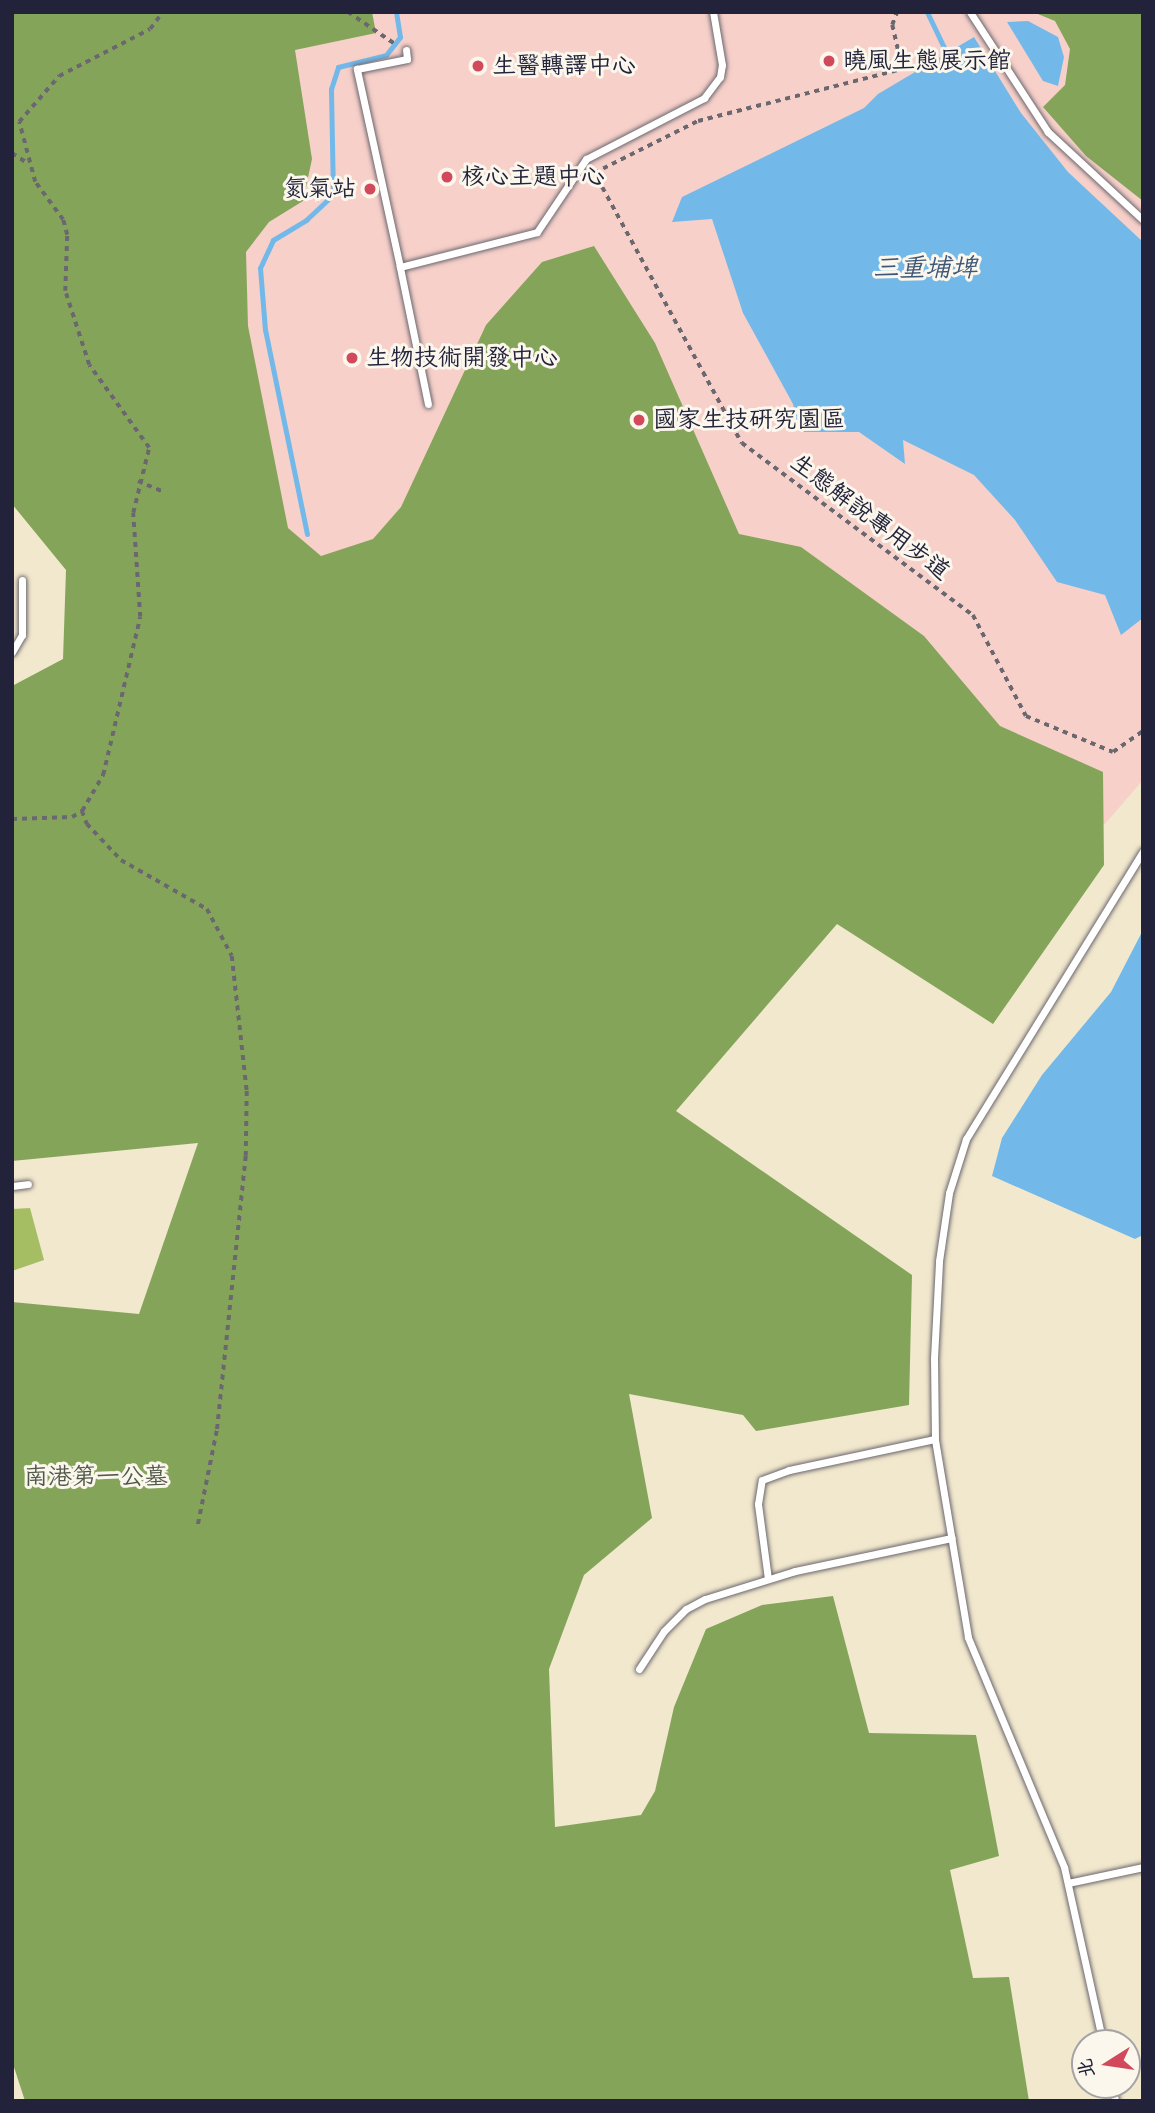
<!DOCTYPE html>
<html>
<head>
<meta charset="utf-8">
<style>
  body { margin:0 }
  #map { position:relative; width:1155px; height:2113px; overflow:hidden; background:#f2e8ce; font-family:"Balsamiq Sans","LXGW WenKai TC",sans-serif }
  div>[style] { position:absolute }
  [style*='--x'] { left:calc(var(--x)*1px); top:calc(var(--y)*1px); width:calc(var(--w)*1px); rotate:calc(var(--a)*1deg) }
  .built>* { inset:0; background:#f7d0ca }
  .green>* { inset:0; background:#a6be63 }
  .forest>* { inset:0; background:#84a559 }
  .water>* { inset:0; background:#72b9ea }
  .stream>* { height:5px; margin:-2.5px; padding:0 2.5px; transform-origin:2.5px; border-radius:2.5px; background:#72b9ea }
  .path>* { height:3.5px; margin-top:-1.75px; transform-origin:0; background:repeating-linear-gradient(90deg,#6b676e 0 5px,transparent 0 10px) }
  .roads { filter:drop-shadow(0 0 2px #6b676e) drop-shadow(0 0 2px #6b676e) }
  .service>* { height:7px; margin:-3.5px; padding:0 3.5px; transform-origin:3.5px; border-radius:3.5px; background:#fff }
  .dots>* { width:19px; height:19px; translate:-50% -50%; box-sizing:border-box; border:4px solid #fbf7ec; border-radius:50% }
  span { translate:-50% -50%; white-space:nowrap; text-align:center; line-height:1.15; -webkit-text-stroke:6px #fbf7ec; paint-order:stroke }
  .poi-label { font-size:24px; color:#22223b }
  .left { translate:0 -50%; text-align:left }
  .right { translate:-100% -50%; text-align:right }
  .street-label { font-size:24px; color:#22223b }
  .park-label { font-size:24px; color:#505949 }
  .water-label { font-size:26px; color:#3e5778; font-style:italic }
  .frame { position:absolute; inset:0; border:14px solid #22223b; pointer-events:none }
  .north { position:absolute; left:1071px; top:2029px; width:70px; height:70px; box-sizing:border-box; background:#fbf7ec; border:2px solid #a4a2a5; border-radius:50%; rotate:258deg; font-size:19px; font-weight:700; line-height:28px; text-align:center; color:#22223b }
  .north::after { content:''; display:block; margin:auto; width:24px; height:32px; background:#d1495b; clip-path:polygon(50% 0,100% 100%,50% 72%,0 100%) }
</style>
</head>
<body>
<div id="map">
  <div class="built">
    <i style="clip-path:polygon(12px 12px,1143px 12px,1143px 780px,1105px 824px,622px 872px,449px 981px)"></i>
  </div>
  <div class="green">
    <i style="clip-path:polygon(30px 1208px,44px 1260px,12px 1271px,12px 1209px)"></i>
  </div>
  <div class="forest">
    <i style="clip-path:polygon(12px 12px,372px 12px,376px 33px,295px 50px,312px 159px,303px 201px,269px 222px,246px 252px,248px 326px,288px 528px,321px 556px,373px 539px,401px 507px,486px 325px,542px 262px,594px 246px,655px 343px,739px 534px,801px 547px,924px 636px,1000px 726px,1103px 772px,1104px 865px,993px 1024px,837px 924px,676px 1111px,912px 1275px,909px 1405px,756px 1431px,743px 1415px,629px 1394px,652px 1518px,584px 1575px,549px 1669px,555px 1827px,641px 1815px,655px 1791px,674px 1707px,706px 1629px,762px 1605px,833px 1596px,869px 1733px,976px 1735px,999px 1856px,950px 1870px,973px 1978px,1009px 1977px,1029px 2101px,25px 2101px,12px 2061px,12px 1302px,139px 1314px,198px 1143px,12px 1161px,12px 686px,63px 659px,66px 570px,12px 504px)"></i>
    <i style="clip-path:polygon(1033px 12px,1143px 12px,1143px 201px,1086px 156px,1043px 107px,1065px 85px,1070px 49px,1055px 21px)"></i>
  </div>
  <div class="water">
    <i style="clip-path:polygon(1028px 21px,1058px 37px,1064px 57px,1058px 86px,1043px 81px,1007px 22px)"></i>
    <i style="clip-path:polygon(974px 37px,1021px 113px,1068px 172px,1143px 242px,1143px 618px,1121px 635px,1105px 595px,1057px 582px,1015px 520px,974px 475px,903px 440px,905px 464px,859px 432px,799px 432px,793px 404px,743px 313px,712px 219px,672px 222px,682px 197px,864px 108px,878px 94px)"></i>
    <i style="clip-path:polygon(1143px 930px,1143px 1235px,1135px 1239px,992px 1176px,1002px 1138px,1042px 1075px,1111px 992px)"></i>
  </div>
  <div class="stream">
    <i style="--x:927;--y:12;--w:51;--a:64.4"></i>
    <i style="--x:307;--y:534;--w:208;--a:-101.6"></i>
    <i style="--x:265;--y:330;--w:62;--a:-94.6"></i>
    <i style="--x:260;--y:268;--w:31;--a:-65"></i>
    <i style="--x:273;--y:240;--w:39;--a:-31"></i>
    <i style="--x:306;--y:220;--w:37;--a:-43"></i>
    <i style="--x:333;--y:195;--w:106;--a:-91.1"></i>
    <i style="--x:331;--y:89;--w:23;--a:-72"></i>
    <i style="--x:338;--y:67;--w:49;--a:-14"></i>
    <i style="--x:386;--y:55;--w:23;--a:-52"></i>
    <i style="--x:400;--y:37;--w:25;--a:-99"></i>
  </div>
  <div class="path">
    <i style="--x:348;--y:12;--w:57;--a:34.2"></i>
    <i style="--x:12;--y:153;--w:17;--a:33"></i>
    <i style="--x:593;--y:170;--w:311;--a:61.4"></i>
    <i style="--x:742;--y:443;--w:288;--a:36.7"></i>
    <i style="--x:973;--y:615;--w:114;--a:62.3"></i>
    <i style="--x:1026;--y:716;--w:94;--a:22.5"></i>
    <i style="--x:1113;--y:752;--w:37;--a:-35"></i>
    <i style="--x:594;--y:173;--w:116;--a:-26.6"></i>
    <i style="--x:698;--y:121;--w:211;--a:-14.3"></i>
    <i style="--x:902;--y:69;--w:45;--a:-102.8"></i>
    <i style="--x:892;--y:25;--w:14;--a:-69"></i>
    <i style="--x:138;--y:481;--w:26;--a:23"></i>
    <i style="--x:82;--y:811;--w:14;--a:69"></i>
    <i style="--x:87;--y:824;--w:50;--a:46.6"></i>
    <i style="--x:121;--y:860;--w:99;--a:29.7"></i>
    <i style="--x:207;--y:909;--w:53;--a:62"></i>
    <i style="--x:232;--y:956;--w:136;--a:83.7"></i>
    <i style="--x:247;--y:1091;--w:65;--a:90.9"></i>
    <i style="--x:246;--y:1156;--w:277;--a:96"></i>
    <i style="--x:217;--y:1431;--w:96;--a:101.4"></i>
    <i style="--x:12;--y:819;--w:60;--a:-1.9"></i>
    <i style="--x:72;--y:817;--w:12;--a:-31"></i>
    <i style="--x:82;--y:811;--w:42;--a:-59.7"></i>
    <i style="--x:103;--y:775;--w:162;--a:-76.8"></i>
    <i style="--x:140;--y:617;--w:104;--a:-93.9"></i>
    <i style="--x:133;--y:513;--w:67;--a:-76.2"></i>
    <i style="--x:149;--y:448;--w:102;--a:-125.9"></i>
    <i style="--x:89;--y:365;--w:78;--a:-108"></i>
    <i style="--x:65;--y:291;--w:56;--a:-88"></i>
    <i style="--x:67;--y:235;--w:16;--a:-105"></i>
    <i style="--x:63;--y:220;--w:47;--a:-126.4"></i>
    <i style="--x:35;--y:182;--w:62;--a:-104.9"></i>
    <i style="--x:19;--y:122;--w:61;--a:-49"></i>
    <i style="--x:59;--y:76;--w:102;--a:-27.3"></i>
    <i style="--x:150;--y:29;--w:21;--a:-53"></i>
  </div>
  <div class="roads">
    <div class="service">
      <i style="--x:970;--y:12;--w:143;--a:57"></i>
      <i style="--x:1048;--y:132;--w:129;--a:42.8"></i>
      <i style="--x:400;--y:267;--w:203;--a:-102.3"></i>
      <i style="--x:357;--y:69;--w:51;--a:-11.3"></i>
      <i style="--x:407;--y:59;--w:9;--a:-96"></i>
      <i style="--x:428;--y:404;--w:140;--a:-101.6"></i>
      <i style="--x:400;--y:267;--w:141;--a:-14.3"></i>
      <i style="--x:537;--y:232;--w:88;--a:-56.1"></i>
      <i style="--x:586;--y:159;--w:133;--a:-27.3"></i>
      <i style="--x:704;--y:98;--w:26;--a:-53"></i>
      <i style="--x:720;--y:77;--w:12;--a:-81"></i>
      <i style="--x:722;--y:65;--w:54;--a:-99.6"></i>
      <i style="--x:12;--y:652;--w:20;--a:-60"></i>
      <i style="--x:22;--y:635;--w:55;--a:-90"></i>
      <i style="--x:12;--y:1186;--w:16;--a:-7"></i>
      <i style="--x:768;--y:1579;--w:76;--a:-97.6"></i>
      <i style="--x:758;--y:1504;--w:24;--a:-81"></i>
      <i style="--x:762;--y:1480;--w:29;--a:-20"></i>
      <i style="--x:789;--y:1470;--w:149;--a:-12"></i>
      <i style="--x:639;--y:1669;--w:45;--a:-56.7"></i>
      <i style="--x:664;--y:1631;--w:31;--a:-45"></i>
      <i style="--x:686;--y:1609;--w:21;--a:-28"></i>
      <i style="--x:705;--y:1599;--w:94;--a:-17.3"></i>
      <i style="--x:795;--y:1571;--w:160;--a:-11.9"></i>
      <i style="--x:1068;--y:1883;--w:77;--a:-12"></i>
      <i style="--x:1103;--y:2043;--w:180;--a:-102.5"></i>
      <i style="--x:1064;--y:1867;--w:249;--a:-112.7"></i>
      <i style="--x:968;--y:1637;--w:201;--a:-99.5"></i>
      <i style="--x:935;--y:1439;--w:81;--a:-90.7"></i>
      <i style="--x:934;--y:1358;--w:97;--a:-87"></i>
      <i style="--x:939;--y:1261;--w:69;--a:-81.6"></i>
      <i style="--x:949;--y:1193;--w:57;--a:-72.5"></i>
      <i style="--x:966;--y:1139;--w:338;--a:-58.4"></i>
      <i style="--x:1112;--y:2085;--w:16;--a:79"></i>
    </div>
  </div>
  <div class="dots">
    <i style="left:829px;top:61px;background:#d1495b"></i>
    <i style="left:478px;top:66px;background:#d1495b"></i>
    <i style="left:447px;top:177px;background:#d1495b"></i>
    <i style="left:370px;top:189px;background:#d1495b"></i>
    <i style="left:352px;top:358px;background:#d1495b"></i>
    <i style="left:639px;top:420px;background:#d1495b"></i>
  </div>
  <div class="poi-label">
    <span class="left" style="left:843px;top:61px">曉風生態展示館</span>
    <span class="left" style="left:492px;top:66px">生醫轉譯中心</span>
    <span class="left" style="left:461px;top:177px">核心主題中心</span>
    <span class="right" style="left:356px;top:189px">氮氣站</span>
    <span class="left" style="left:366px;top:358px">生物技術開發中心</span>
    <span class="left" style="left:653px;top:420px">國家生技研究園區</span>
  </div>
  <div class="street-label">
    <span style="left:870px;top:517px;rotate:37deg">生態解說專用步道</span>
  </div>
  <div class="park-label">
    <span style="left:96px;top:1477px">南港第一公墓</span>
  </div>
  <div class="water-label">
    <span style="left:925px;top:269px">三重埔埤</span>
  </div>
  <div class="frame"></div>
  <div class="north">北</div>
</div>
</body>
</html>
